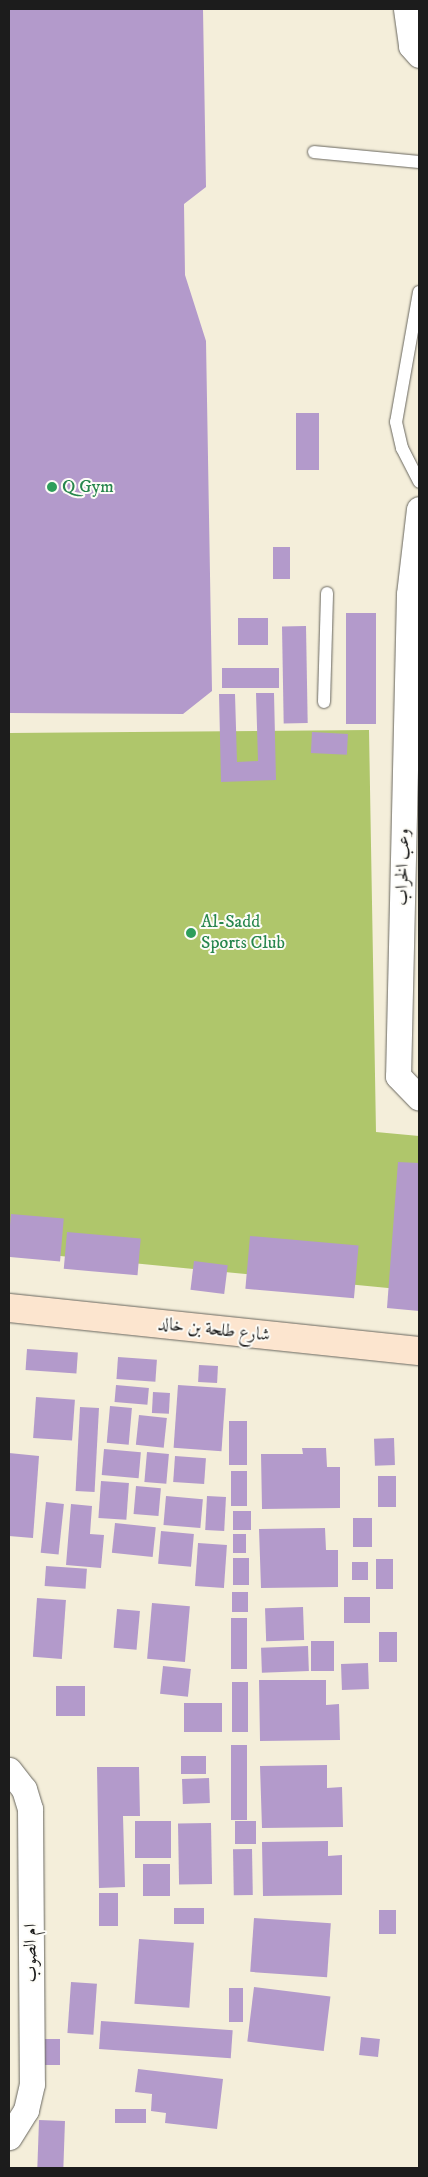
<!DOCTYPE html>
<html>
<head>
<meta charset="utf-8">
<style>
  body { margin:0 }
  #map { position:relative; width:428px; height:2177px; overflow:hidden; background:#f4eeda; font-family:"IM FELL DW Pica",Amiri,serif }
  div>[style] { position:absolute }
  [style*='--x'] { left:calc(var(--x)*1px); top:calc(var(--y)*1px); width:calc(var(--w)*1px); rotate:calc(var(--a)*1deg) }
  .green>* { inset:0; background:#afc66b }
  .building>* { inset:0; background:#b39acb; transform-origin:0 0 }
  .roads { filter:drop-shadow(0 0 1px #68665e) drop-shadow(0 0 1px #68665e) }
  .lane>* { height:12px; margin:-6px; padding:0 6px; transform-origin:6px; border-radius:6px; background:#fff }
  .street>* { height:25px; margin:-12.5px; padding:0 12.5px; transform-origin:12.5px; border-radius:12.5px; background:#fff }
  .secondary>* { height:28px; margin:-14px; padding:0 14px; transform-origin:14px; border-radius:14px; background:#fce5cf }
  .dots>* { width:14px; height:14px; translate:-50% -50%; box-sizing:border-box; border:2px solid #fdfcf7; border-radius:50% }
  span { translate:-50% -50%; white-space:nowrap; text-align:center; line-height:1.15; -webkit-text-stroke:4px #fdfcf7; paint-order:stroke }
  .leisure-label { font-size:18px; color:#27864d }
  .left { translate:0 -50%; text-align:left }
  .street-label { font-size:18px; color:#1c1c1c }
  .frame { position:absolute; inset:0; border:10px solid #1c1c1c; pointer-events:none }
</style>
</head>
<body>
<div id="map">
  <div class="green">
    <i style="clip-path:polygon(369px 730px,376px 1132px,419px 1136px,419px 1291px,9px 1251px,9px 733px)"></i>
  </div>
  <div class="building">
    <i style="clip-path:polygon(9px 9px,203px 9px,206px 187px,184px 204px,185px 275px,206px 341px,212px 691px,183px 714px,9px 713px)"></i>
    <i style="left:296px;top:413px;width:23px;height:57px"></i>
    <i style="left:273px;top:547px;width:17px;height:32px"></i>
    <i style="left:346px;top:613px;width:30px;height:111px"></i>
    <i style="left:238px;top:618px;width:30px;height:27px"></i>
    <i style="left:306px;top:626px;width:97px;height:24px;rotate:89deg"></i>
    <i style="left:279px;top:668px;width:20px;height:57px;rotate:90deg"></i>
    <i style="clip-path:polygon(256px 693px,274px 693px,276px 780px,221px 782px,219px 694px,235px 694px,237px 762px,258px 761px)"></i>
    <i style="left:312px;top:732px;width:36px;height:21px;rotate:3deg"></i>
    <i style="clip-path:polygon(398px 1162px,419px 1163px,419px 1311px,387px 1308px)"></i>
    <i style="left:11px;top:1214px;width:53px;height:43px;rotate:5deg"></i>
    <i style="left:67px;top:1232px;width:74px;height:37px;rotate:5deg"></i>
    <i style="left:250px;top:1236px;width:109px;height:53px;rotate:5deg"></i>
    <i style="left:194px;top:1261px;width:34px;height:29px;rotate:7deg"></i>
    <i style="left:27px;top:1349px;width:51px;height:21px;rotate:4deg"></i>
    <i style="left:118px;top:1357px;width:39px;height:22px;rotate:4deg"></i>
    <i style="left:199px;top:1365px;width:19px;height:17px;rotate:3deg"></i>
    <i style="left:116px;top:1385px;width:33px;height:17px;rotate:5deg"></i>
    <i style="left:178px;top:1385px;width:48px;height:63px;rotate:4deg"></i>
    <i style="left:153px;top:1392px;width:17px;height:21px;rotate:3deg"></i>
    <i style="left:36px;top:1397px;width:39px;height:41px;rotate:4deg"></i>
    <i style="left:110px;top:1406px;width:22px;height:37px;rotate:5deg"></i>
    <i style="left:80px;top:1407px;width:19px;height:84px;rotate:3deg"></i>
    <i style="left:139px;top:1415px;width:28px;height:30px;rotate:6deg"></i>
    <i style="left:229px;top:1421px;width:18px;height:44px"></i>
    <i style="left:394px;top:1438px;width:27px;height:20px;rotate:88deg"></i>
    <i style="clip-path:polygon(302px 1448px,326px 1448px,327px 1467px,340px 1467px,340px 1508px,262px 1509px,261px 1454px,303px 1454px)"></i>
    <i style="left:104px;top:1449px;width:37px;height:26px;rotate:5deg"></i>
    <i style="left:147px;top:1452px;width:22px;height:30px;rotate:5deg"></i>
    <i style="clip-path:polygon(9px 1453px,39px 1456px,33px 1538px,9px 1536px)"></i>
    <i style="left:175px;top:1456px;width:31px;height:26px;rotate:4deg"></i>
    <i style="left:231px;top:1471px;width:16px;height:35px"></i>
    <i style="left:378px;top:1476px;width:18px;height:31px"></i>
    <i style="left:101px;top:1481px;width:28px;height:37px;rotate:4deg"></i>
    <i style="left:136px;top:1486px;width:25px;height:28px;rotate:5deg"></i>
    <i style="left:166px;top:1496px;width:37px;height:29px;rotate:5deg"></i>
    <i style="left:207px;top:1496px;width:19px;height:34px;rotate:3deg"></i>
    <i style="left:46px;top:1502px;width:18px;height:51px;rotate:6deg"></i>
    <i style="clip-path:polygon(71px 1504px,92px 1506px,90px 1534px,104px 1535px,101px 1568px,66px 1565px)"></i>
    <i style="left:233px;top:1511px;width:18px;height:19px"></i>
    <i style="left:353px;top:1518px;width:19px;height:29px"></i>
    <i style="left:115px;top:1523px;width:41px;height:30px;rotate:6deg"></i>
    <i style="clip-path:polygon(325px 1528px,326px 1550px,338px 1550px,338px 1587px,261px 1588px,259px 1529px)"></i>
    <i style="left:161px;top:1531px;width:33px;height:33px;rotate:5deg"></i>
    <i style="left:233px;top:1534px;width:13px;height:19px"></i>
    <i style="left:198px;top:1543px;width:29px;height:43px;rotate:4deg"></i>
    <i style="left:233px;top:1558px;width:16px;height:27px"></i>
    <i style="left:376px;top:1559px;width:17px;height:30px"></i>
    <i style="left:352px;top:1562px;width:16px;height:18px"></i>
    <i style="left:46px;top:1566px;width:41px;height:20px;rotate:4deg"></i>
    <i style="left:232px;top:1592px;width:16px;height:20px"></i>
    <i style="left:370px;top:1597px;width:26px;height:26px;rotate:90deg"></i>
    <i style="left:37px;top:1598px;width:29px;height:59px;rotate:4deg"></i>
    <i style="left:152px;top:1603px;width:38px;height:56px;rotate:5deg"></i>
    <i style="left:303px;top:1607px;width:33px;height:38px;rotate:88deg"></i>
    <i style="left:117px;top:1609px;width:23px;height:39px;rotate:5deg"></i>
    <i style="left:247px;top:1618px;width:51px;height:16px;rotate:90deg"></i>
    <i style="left:379px;top:1632px;width:18px;height:30px"></i>
    <i style="left:311px;top:1641px;width:23px;height:30px"></i>
    <i style="left:308px;top:1646px;width:25px;height:47px;rotate:88deg"></i>
    <i style="left:368px;top:1663px;width:26px;height:27px;rotate:88deg"></i>
    <i style="left:163px;top:1666px;width:28px;height:28px;rotate:6deg"></i>
    <i style="clip-path:polygon(259px 1680px,326px 1680px,326px 1705px,339px 1704px,340px 1740px,260px 1741px)"></i>
    <i style="left:232px;top:1682px;width:16px;height:50px"></i>
    <i style="left:56px;top:1686px;width:29px;height:30px"></i>
    <i style="left:222px;top:1703px;width:29px;height:38px;rotate:90deg"></i>
    <i style="left:231px;top:1745px;width:16px;height:75px"></i>
    <i style="left:181px;top:1756px;width:25px;height:18px"></i>
    <i style="clip-path:polygon(327px 1765px,327px 1788px,342px 1787px,343px 1827px,262px 1828px,260px 1766px)"></i>
    <i style="clip-path:polygon(97px 1767px,139px 1767px,140px 1816px,123px 1816px,125px 1887px,99px 1888px)"></i>
    <i style="left:209px;top:1778px;width:25px;height:27px;rotate:88deg"></i>
    <i style="left:135px;top:1821px;width:36px;height:37px"></i>
    <i style="left:235px;top:1821px;width:21px;height:23px"></i>
    <i style="left:211px;top:1823px;width:61px;height:33px;rotate:89deg"></i>
    <i style="clip-path:polygon(328px 1841px,328px 1856px,342px 1855px,342px 1895px,263px 1896px,262px 1842px)"></i>
    <i style="left:252px;top:1849px;width:46px;height:19px;rotate:89deg"></i>
    <i style="left:143px;top:1864px;width:27px;height:32px"></i>
    <i style="left:99px;top:1893px;width:19px;height:33px"></i>
    <i style="left:174px;top:1908px;width:30px;height:16px"></i>
    <i style="left:379px;top:1910px;width:17px;height:24px"></i>
    <i style="left:254px;top:1918px;width:77px;height:54px;rotate:4deg"></i>
    <i style="left:139px;top:1939px;width:55px;height:65px;rotate:4deg"></i>
    <i style="left:71px;top:1982px;width:26px;height:51px;rotate:4deg"></i>
    <i style="left:254px;top:1987px;width:77px;height:55px;rotate:7deg"></i>
    <i style="left:229px;top:1988px;width:14px;height:34px"></i>
    <i style="left:101px;top:2021px;width:132px;height:28px;rotate:4deg"></i>
    <i style="left:361px;top:2037px;width:19px;height:18px;rotate:6deg"></i>
    <i style="left:45px;top:2039px;width:15px;height:26px"></i>
    <i style="clip-path:polygon(138px 2069px,223px 2079px,217px 2129px,165px 2123px,166px 2113px,151px 2111px,152px 2094px,135px 2092px)"></i>
    <i style="left:115px;top:2109px;width:31px;height:14px"></i>
    <i style="left:39px;top:2120px;width:26px;height:48px;rotate:2deg"></i>
  </div>
  <div class="roads">
    <div class="lane">
      <i style="--x:314;--y:152;--w:105;--a:5.4"></i>
      <i style="--x:419;--y:292;--w:132;--a:100"></i>
      <i style="--x:396;--y:422;--w:27;--a:77"></i>
      <i style="--x:402;--y:448;--w:38;--a:63"></i>
      <i style="--x:324;--y:702;--w:109;--a:-88.4"></i>
    </div>
    <div class="street">
      <i style="--x:406;--y:9;--w:37;--a:82"></i>
      <i style="--x:411;--y:46;--w:12;--a:48"></i>
      <i style="--x:419;--y:509;--w:86;--a:96.7"></i>
      <i style="--x:409;--y:594;--w:482;--a:91.3"></i>
      <i style="--x:398;--y:1076;--w:30;--a:46"></i>
      <i style="--x:9;--y:1770;--w:24;--a:52"></i>
      <i style="--x:24;--y:1789;--w:21;--a:73"></i>
      <i style="--x:30;--y:1809;--w:275;--a:89.6"></i>
      <i style="--x:32;--y:2084;--w:27;--a:103"></i>
      <i style="--x:26;--y:2110;--w:32;--a:122"></i>
    </div>
    <div class="secondary">
      <i style="--x:9;--y:1308;--w:412;--a:6"></i>
    </div>
  </div>
  <div class="dots">
    <i style="left:52px;top:487px;background:#2e9e5b"></i>
    <i style="left:191px;top:933px;background:#2e9e5b"></i>
  </div>
  <div class="leisure-label">
    <span class="left" style="left:62px;top:487px">Q Gym</span>
    <span class="left" style="left:201px;top:933px">Al-Sadd<br>Sports Club</span>
  </div>
  <div class="street-label">
    <span style="left:403px;top:867px;rotate:-89deg">وعب الخراب</span>
    <span style="left:214px;top:1330px;rotate:6deg">شارع طلحة بن خالد</span>
    <span style="left:31px;top:1953px;rotate:-90deg">ام الصوب</span>
  </div>
  <div class="frame"></div>
</div>
</body>
</html>
